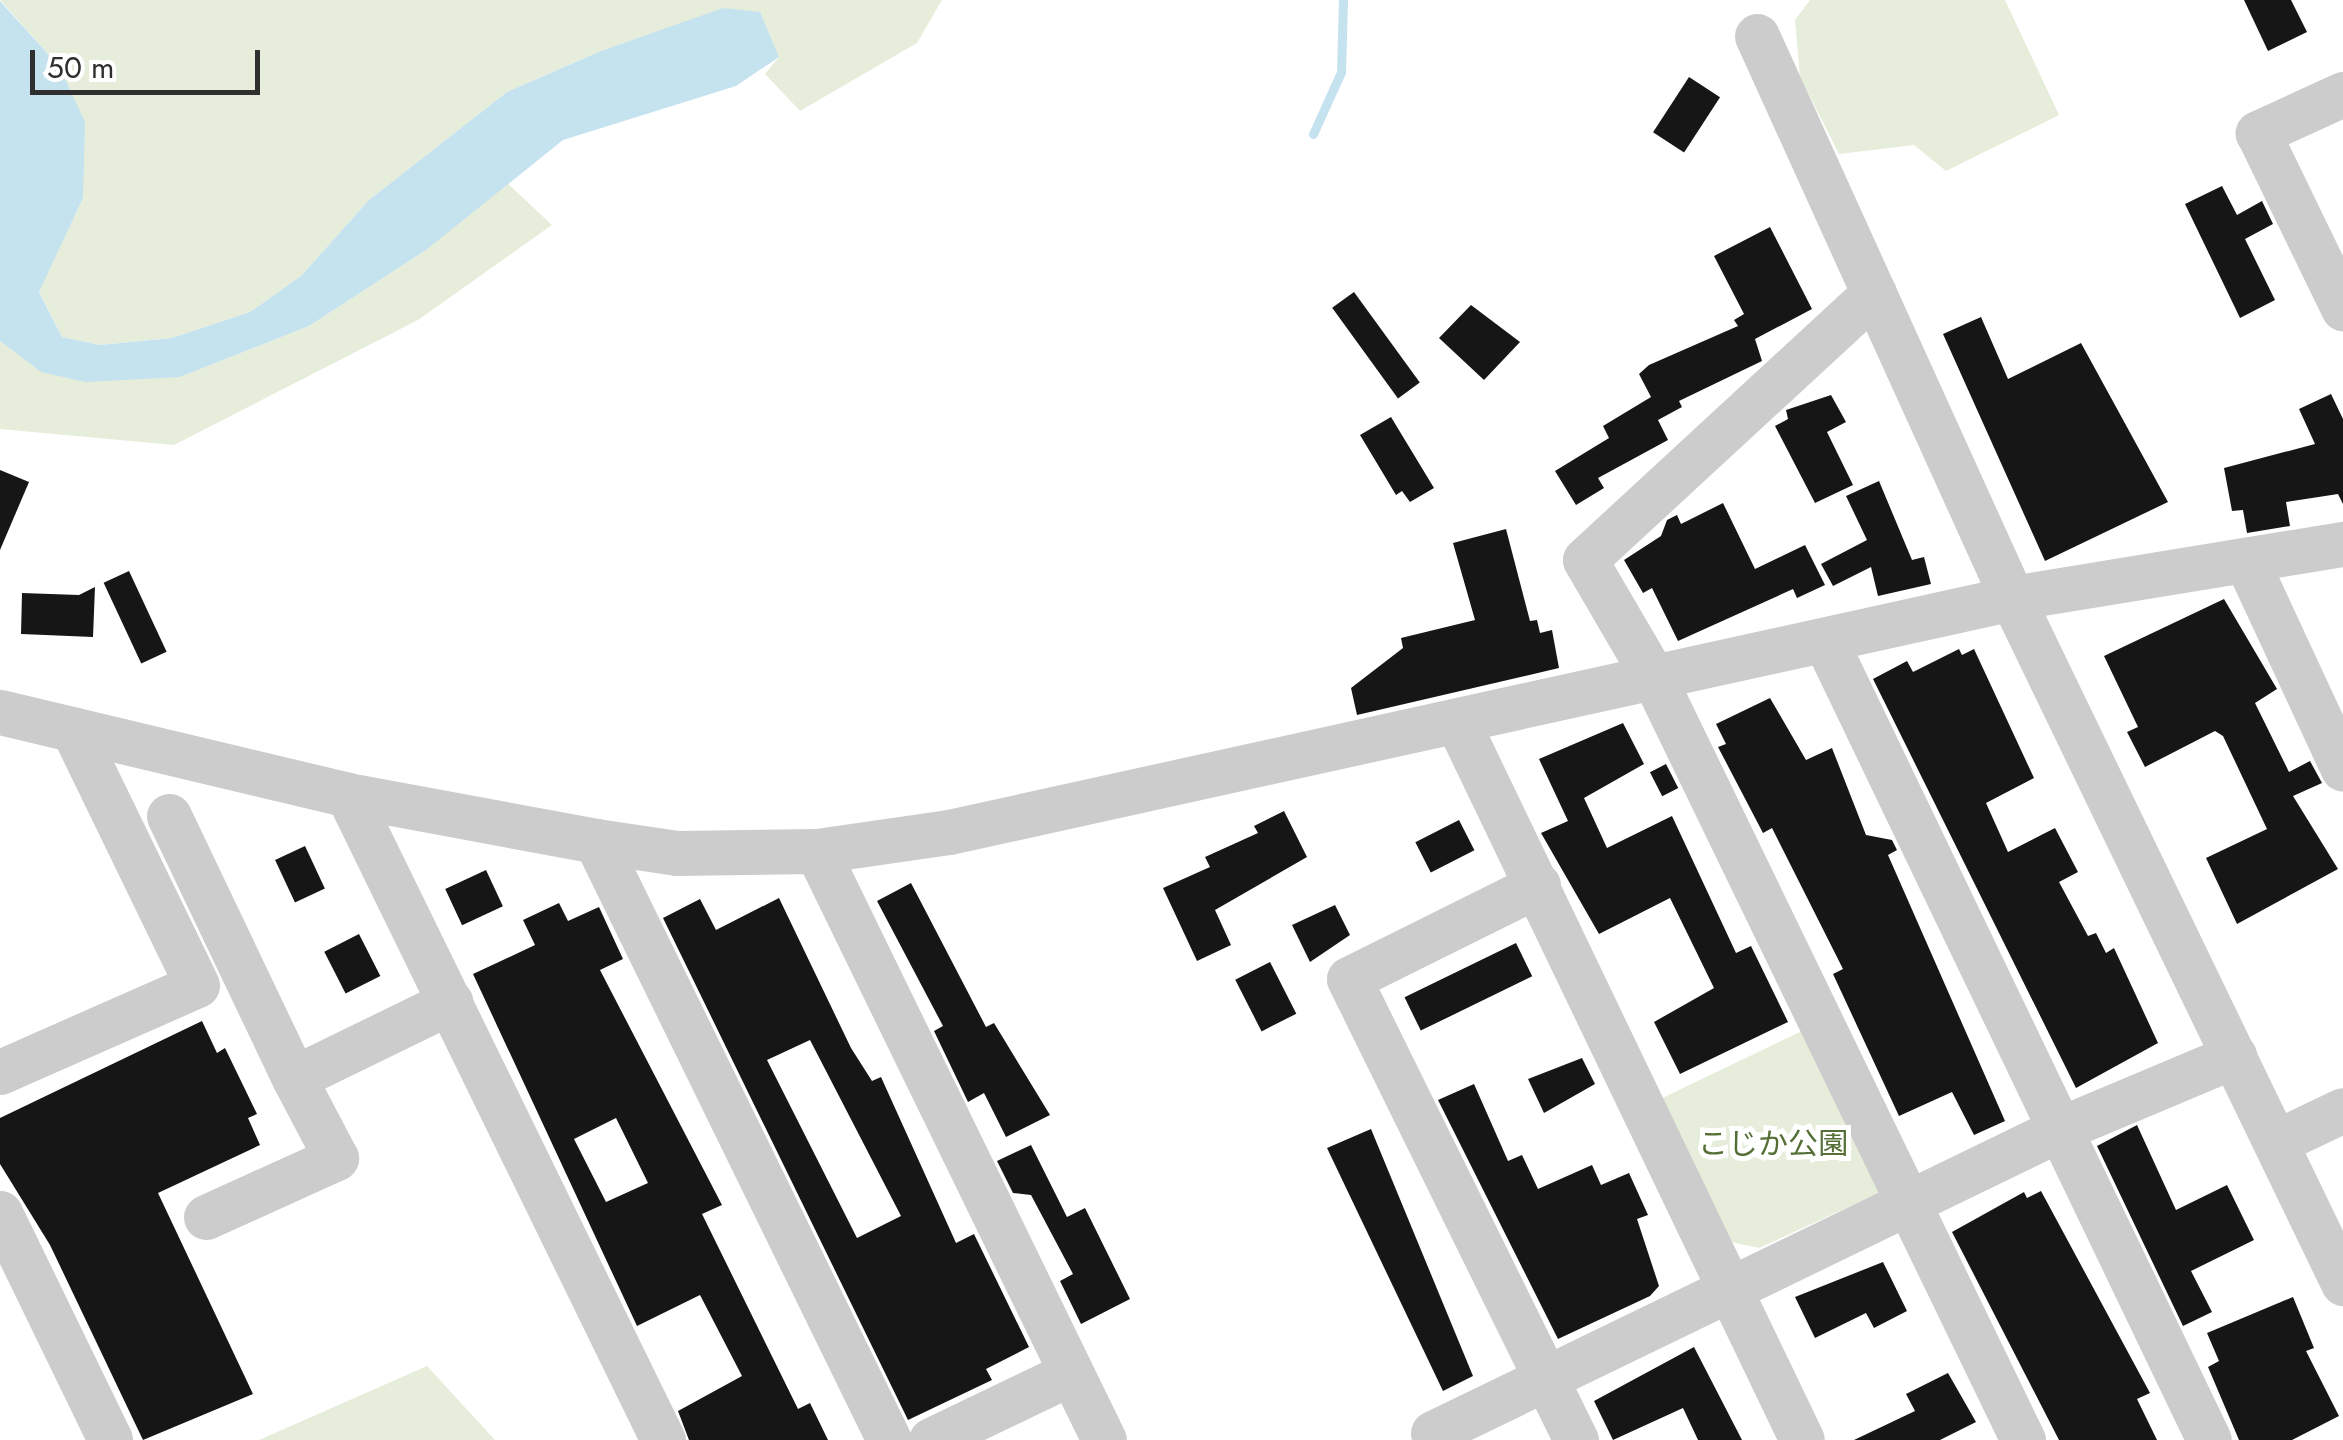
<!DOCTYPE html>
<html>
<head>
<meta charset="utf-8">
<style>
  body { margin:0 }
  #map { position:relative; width:2343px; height:1440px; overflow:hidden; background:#fff; font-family:Jost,"Noto Sans JP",sans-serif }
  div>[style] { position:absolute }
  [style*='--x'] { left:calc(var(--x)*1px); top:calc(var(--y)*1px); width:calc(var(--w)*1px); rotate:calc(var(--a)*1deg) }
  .green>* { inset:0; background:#e6eedb }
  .water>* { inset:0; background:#c5e2ef }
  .stream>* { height:9px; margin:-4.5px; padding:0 4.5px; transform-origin:4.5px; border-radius:4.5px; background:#c5e2ef }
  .building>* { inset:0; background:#161616; transform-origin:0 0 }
  .minor>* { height:45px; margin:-22.5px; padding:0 22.5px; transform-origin:22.5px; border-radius:22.5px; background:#ccc }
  span { translate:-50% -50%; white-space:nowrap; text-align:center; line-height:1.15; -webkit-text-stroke:10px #fff; paint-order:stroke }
  .park-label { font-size:30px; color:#556f37 }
  .scale { position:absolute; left:30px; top:50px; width:230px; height:45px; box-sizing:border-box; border:5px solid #2f2f2f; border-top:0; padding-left:12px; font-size:30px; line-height:35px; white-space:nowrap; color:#2f2f2f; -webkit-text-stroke:8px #fff; paint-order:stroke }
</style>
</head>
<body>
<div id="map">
  <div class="green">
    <i style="clip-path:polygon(0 0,942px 0,917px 43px,800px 111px,765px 74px,779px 57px,723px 9px,601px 51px,507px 92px,369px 200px,301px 276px,250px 312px,172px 338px,100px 345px,62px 337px,39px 291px,83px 198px,59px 66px)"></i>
    <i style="clip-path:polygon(1810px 0,2005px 0,2059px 115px,1946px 171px,1914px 145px,1839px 154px,1800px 77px,1795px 20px)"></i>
    <i style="clip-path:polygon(504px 180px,552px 225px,418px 320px,174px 445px,0 429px,0 341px,41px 372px,180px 377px,309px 326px,426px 250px)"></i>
    <i style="clip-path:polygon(1806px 1029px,1888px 1189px,1759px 1248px,1731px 1242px,1658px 1100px)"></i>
    <i style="clip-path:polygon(427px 1366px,495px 1440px,259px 1440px)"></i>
  </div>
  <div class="water">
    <i style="clip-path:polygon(0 1px,59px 66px,85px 122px,83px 198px,39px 292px,62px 337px,100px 345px,172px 338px,250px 312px,301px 276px,369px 200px,507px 92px,601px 51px,723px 8px,760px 12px,779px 57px,736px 86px,563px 140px,426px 250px,309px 326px,180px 377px,86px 382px,41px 372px,0 341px)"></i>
  </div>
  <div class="stream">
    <i style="--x:1313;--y:134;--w:68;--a:-65.7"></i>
    <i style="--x:1341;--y:72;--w:72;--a:-88.4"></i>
  </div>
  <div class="building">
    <i style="clip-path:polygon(2244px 0,2291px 0,2307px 32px,2268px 51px)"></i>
    <i style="left:1689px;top:77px;width:37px;height:66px;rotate:33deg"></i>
    <i style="clip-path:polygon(2222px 186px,2237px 215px,2262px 201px,2273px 224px,2245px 239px,2275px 300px,2240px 318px,2185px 204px)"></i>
    <i style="clip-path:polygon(1770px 227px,1812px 309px,1755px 339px,1762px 361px,1679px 401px,1682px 407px,1658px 420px,1668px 440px,1598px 478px,1604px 488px,1576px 505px,1555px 471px,1609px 438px,1603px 426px,1651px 397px,1639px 374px,1649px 365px,1738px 326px,1734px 320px,1744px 314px,1714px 256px)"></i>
    <i style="left:1354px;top:292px;width:112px;height:27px;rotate:54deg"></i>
    <i style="clip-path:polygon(1471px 305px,1520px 342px,1484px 380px,1439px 338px)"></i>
    <i style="clip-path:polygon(1981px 317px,2008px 379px,2081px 343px,2168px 502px,2045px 561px,1943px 334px)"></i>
    <i style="clip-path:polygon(2331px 394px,2343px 419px,2343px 504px,2338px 494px,2286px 502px,2290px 526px,2247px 533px,2243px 510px,2232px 511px,2224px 468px,2315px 444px,2299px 409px)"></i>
    <i style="clip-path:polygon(1831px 395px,1846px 422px,1827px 432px,1853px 485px,1815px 503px,1775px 426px,1788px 419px,1786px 410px)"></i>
    <i style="clip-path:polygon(1391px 417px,1434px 488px,1410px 502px,1402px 491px,1396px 495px,1360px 435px)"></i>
    <i style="clip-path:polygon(0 470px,29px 482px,0 550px)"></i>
    <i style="clip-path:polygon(1879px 481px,1912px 560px,1924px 557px,1931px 584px,1878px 596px,1871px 567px,1833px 586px,1821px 564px,1867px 540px,1846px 496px)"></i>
    <i style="clip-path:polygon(1723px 503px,1755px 569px,1805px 545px,1825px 585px,1797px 598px,1793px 589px,1678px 641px,1652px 588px,1643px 593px,1624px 560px,1661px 536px,1667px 520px,1677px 515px,1681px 524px)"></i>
    <i style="clip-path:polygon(1506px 529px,1530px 621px,1537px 620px,1540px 633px,1552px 630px,1559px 668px,1357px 715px,1351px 688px,1403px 648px,1401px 638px,1475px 620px,1453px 543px)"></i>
    <i style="left:129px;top:571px;width:89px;height:28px;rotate:65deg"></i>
    <i style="clip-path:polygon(95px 587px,93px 637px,21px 634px,22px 593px,79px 595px)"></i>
    <i style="clip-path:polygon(2224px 599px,2277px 689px,2255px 703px,2289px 772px,2310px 761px,2322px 783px,2293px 796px,2338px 869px,2237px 924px,2206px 858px,2267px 829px,2223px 736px,2215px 731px,2145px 767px,2127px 732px,2138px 727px,2104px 656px)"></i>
    <i style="clip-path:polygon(1959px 649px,1962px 655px,1974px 649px,2034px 778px,1986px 803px,2008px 852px,2055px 828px,2078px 872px,2059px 882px,2088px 936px,2096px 933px,2106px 953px,2114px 948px,2158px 1043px,2076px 1088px,1873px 679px,1907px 661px,1913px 672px)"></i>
    <i style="clip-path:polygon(1770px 698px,1806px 760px,1832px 748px,1866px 835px,1892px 840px,1897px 850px,1888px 855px,2005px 1121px,1974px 1135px,1952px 1092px,1899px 1116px,1833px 974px,1843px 969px,1772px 828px,1763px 833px,1718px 747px,1726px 744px,1716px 724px)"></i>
    <i style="clip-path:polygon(1623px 723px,1644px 764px,1584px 798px,1607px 848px,1672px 816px,1736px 953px,1751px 946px,1788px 1022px,1680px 1074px,1654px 1022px,1714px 988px,1670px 898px,1599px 934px,1541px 833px,1568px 821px,1539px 759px)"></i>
    <i style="left:1666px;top:764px;width:27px;height:18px;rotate:63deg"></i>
    <i style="clip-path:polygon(1284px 811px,1307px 857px,1215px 910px,1231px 945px,1197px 961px,1163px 888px,1210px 867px,1205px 857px,1258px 833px,1254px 826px)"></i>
    <i style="left:1459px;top:820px;width:34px;height:49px;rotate:63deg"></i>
    <i style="left:305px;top:846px;width:47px;height:33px;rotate:65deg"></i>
    <i style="left:486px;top:870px;width:40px;height:45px;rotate:65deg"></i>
    <i style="clip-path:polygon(911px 883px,986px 1027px,994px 1023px,1050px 1115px,1006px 1137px,984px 1093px,968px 1102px,934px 1031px,943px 1026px,877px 901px)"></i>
    <i style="clip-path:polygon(evenodd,779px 898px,851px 1048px,872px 1081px,881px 1077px,956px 1243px,974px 1234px,1029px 1347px,986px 1369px,992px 1380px,908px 1420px,663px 918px,700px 899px,716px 930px,779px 898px,810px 1040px,901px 1216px,857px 1238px,767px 1060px,810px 1040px)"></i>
    <i style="clip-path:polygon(evenodd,559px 903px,568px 921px,599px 907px,623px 959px,600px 970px,722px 1205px,702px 1214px,798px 1409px,810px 1403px,828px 1440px,689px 1440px,678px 1411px,742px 1376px,700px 1295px,637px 1326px,473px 974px,535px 945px,523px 920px,559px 903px,616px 1118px,648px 1183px,606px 1202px,574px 1139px,616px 1118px)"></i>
    <i style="clip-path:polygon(1335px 905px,1350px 935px,1310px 962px,1292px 925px)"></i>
    <i style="left:359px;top:934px;width:47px;height:39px;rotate:63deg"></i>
    <i style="left:1516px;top:943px;width:37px;height:124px;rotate:64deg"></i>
    <i style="left:1270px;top:962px;width:58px;height:39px;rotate:63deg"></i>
    <i style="clip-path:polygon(202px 1021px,217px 1053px,225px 1048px,257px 1114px,248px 1118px,260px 1145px,158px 1193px,253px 1394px,143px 1440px,50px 1245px,0 1164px,0 1118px)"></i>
    <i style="clip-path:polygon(1582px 1058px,1595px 1084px,1544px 1113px,1528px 1079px)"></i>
    <i style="clip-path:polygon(1474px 1084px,1508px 1161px,1522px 1155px,1538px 1189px,1592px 1165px,1601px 1185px,1629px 1173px,1648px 1215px,1637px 1219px,1659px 1286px,1650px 1296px,1558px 1339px,1438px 1100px)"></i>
    <i style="clip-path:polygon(2137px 1125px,2176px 1210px,2227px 1185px,2254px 1240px,2191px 1271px,2212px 1312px,2183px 1326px,2097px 1146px)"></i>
    <i style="clip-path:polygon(1371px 1129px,1473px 1376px,1443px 1391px,1327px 1148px)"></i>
    <i style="clip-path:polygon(1031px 1145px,1067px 1217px,1085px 1208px,1130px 1299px,1081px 1324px,1060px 1281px,1073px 1274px,1031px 1195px,1013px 1193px,997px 1161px)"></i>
    <i style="clip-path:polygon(2041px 1191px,2150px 1393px,2137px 1399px,2157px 1440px,2059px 1440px,1952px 1232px,2024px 1192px,2027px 1198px)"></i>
    <i style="clip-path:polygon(1883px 1262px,1907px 1311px,1874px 1328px,1866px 1313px,1815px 1338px,1795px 1297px)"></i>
    <i style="clip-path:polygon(2293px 1297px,2314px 1348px,2306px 1351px,2339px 1416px,2292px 1440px,2239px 1440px,2208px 1367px,2219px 1361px,2207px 1333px)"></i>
    <i style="clip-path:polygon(1694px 1347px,1742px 1440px,1698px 1440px,1683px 1408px,1613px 1440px,1594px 1401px)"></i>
    <i style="clip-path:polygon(1948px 1373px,1976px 1422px,1940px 1440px,1854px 1440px,1915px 1411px,1906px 1394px)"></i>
  </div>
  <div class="minor">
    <i style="--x:1757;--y:36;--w:617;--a:65.59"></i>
    <i style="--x:2012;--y:598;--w:761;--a:64.21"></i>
    <i style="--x:2343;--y:94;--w:94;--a:155.4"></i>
    <i style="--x:2258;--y:133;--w:195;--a:64.1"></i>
    <i style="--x:1874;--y:293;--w:393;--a:137.3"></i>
    <i style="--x:1585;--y:560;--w:137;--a:59.7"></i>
    <i style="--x:1654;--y:678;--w:847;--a:64.16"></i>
    <i style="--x:2246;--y:560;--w:230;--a:65.1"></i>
    <i style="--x:1825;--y:640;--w:887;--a:64.36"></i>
    <i style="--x:0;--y:712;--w:358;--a:13.4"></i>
    <i style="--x:348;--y:795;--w:252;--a:10.5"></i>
    <i style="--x:596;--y:841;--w:82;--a:8.4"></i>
    <i style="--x:677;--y:853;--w:140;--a:-0.8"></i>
    <i style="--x:817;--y:851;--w:133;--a:-8.2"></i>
    <i style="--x:949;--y:832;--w:1088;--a:-12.41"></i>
    <i style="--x:2012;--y:598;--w:335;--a:-9.3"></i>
    <i style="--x:1457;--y:721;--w:797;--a:64.37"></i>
    <i style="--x:348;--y:795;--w:718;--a:63.97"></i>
    <i style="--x:169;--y:816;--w:290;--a:64.5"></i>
    <i style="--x:294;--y:1078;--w:174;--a:-26"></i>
    <i style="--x:596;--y:841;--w:667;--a:63.93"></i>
    <i style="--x:817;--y:851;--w:655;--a:64.02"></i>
    <i style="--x:1538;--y:885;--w:211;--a:153.6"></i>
    <i style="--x:1349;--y:979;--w:514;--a:63.78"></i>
    <i style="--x:0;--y:1072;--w:215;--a:-23.8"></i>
    <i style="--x:197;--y:985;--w:284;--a:-115.9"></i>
    <i style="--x:2276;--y:1142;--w:74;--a:-25.5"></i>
    <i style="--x:0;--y:1213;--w:252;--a:64.1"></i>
    <i style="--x:206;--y:1217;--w:143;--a:-24.4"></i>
    <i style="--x:336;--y:1158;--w:90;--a:-117.7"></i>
    <i style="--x:1433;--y:1433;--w:697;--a:-25.87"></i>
    <i style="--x:2060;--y:1129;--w:189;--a:-22.8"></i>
    <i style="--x:931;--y:1440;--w:155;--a:-25.6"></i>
  </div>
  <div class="park-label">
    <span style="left:1773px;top:1144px">こじか公園</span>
  </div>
  <div class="scale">50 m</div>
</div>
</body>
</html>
